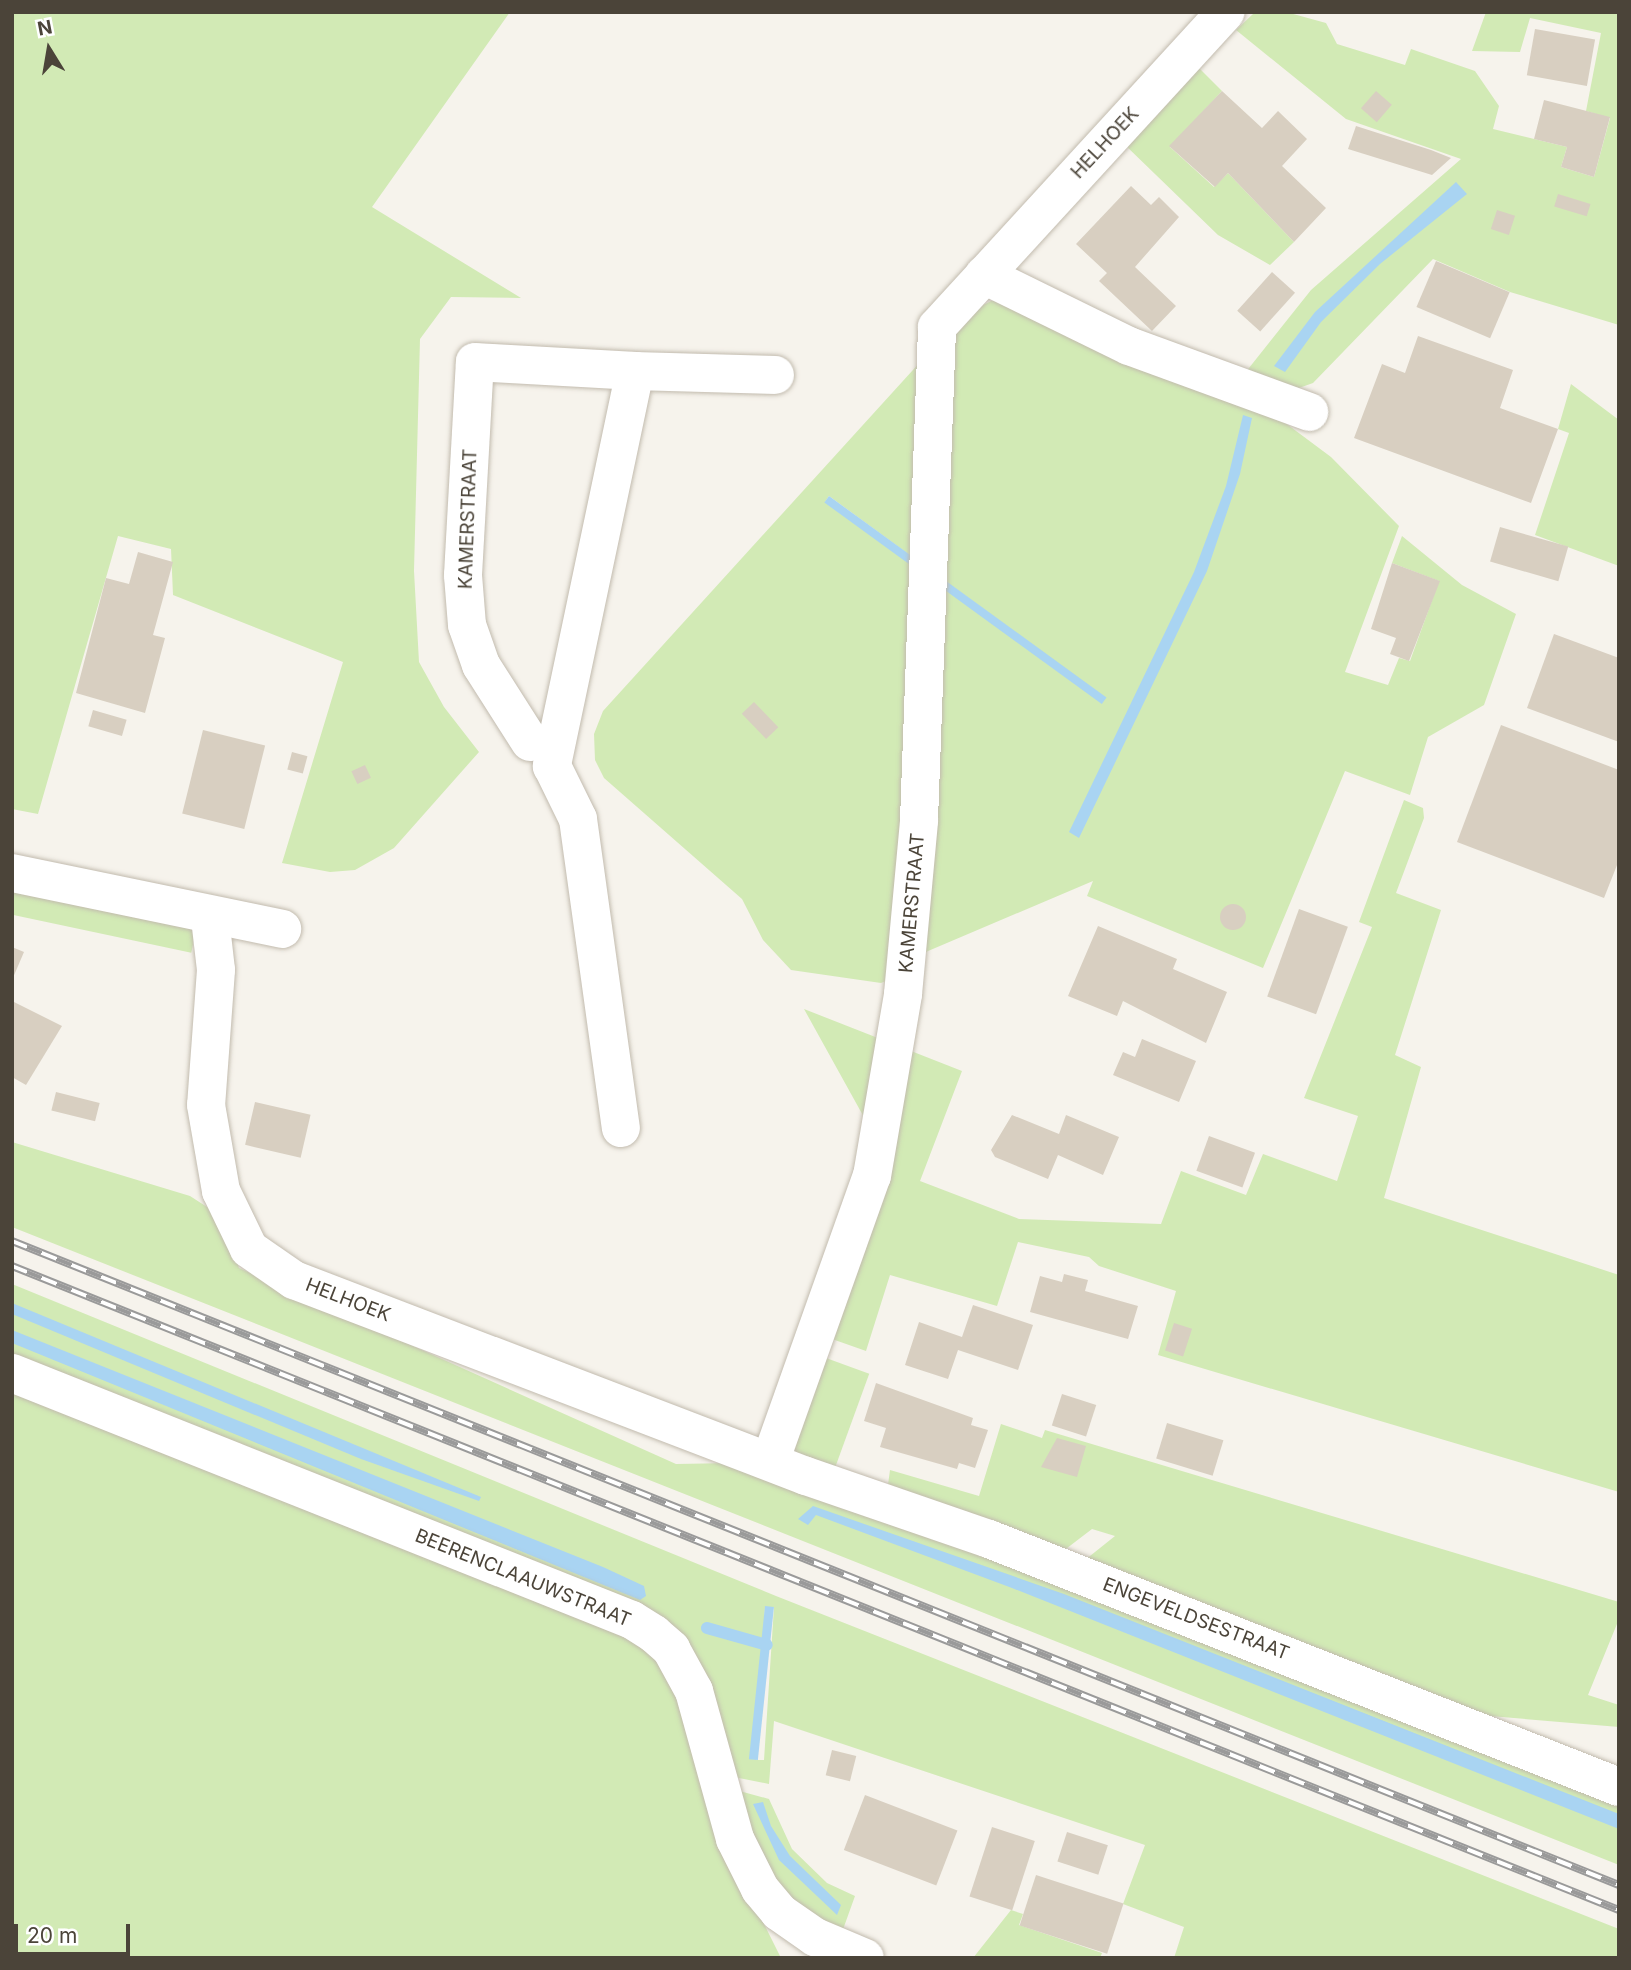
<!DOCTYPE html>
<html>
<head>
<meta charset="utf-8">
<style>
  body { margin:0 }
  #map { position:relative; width:1631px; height:1970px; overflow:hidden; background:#f6f3ec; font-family:Inter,sans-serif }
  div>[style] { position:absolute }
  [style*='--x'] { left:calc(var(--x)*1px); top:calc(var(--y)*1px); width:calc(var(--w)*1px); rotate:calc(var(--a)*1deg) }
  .green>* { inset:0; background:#d2eab5; transform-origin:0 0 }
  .water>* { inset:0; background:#a9d4f2; transform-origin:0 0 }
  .stream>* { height:12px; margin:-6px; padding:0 6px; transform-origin:6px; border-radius:6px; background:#a9d4f2 }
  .building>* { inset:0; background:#d8cfc1; transform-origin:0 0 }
  .round { border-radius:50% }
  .roads { filter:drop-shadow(0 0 2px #c2bbae) drop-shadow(0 0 2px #c2bbae) }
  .minor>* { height:38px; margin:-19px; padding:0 19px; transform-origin:19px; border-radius:19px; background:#fff }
  .rail>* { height:8px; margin-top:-4px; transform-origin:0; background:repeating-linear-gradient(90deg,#fff 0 16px,#9a9a9a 0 32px); box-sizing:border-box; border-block:2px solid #9a9a9a }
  span { translate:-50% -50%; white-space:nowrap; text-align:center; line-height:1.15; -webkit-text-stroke:6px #fff; paint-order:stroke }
  .street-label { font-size:19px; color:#4b4439 }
  .frame { position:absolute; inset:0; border:14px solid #4b4439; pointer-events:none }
  .north { position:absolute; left:14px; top:14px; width:70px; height:70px; -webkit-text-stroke:5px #fff; paint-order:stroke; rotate:349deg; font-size:19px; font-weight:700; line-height:28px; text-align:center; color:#4b4439 }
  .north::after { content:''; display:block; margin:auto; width:24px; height:32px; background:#4b4439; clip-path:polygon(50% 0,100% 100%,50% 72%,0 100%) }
  .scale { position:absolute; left:14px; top:1924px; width:116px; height:32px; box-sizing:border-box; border:4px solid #4b4439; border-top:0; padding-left:9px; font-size:21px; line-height:24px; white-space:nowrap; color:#4b4439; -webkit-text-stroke:5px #fff; paint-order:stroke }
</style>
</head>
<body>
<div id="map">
  <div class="green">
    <i style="clip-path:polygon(12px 12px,510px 12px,372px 207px,521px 298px,451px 297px,420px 339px,414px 571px,419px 662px,444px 707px,479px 752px,394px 848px,355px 870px,330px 872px,282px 863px,343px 662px,173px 595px,171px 549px,118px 536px,38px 814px,12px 809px)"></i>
    <i style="clip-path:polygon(1286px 12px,1326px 23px,1337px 44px,1405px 65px,1411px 49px,1475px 71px,1499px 106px,1493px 129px,1567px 147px,1561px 167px,1594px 177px,1610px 118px,1586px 111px,1601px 33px,1530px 18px,1520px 52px,1472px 51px,1486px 12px,1619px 12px,1619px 325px,1510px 292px,1433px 259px,1313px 383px,1299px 388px,1245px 373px,1311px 290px,1461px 159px,1346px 119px,1236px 30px,1253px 14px)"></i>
    <i style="clip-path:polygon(1199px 68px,1222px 91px,1170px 147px,1214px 187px,1228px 173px,1294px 242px,1270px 265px,1218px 235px,1124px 144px)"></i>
    <i style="clip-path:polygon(evenodd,991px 301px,1008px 301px,1276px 416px,1331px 457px,1399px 526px,1345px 672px,1388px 685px,1399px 658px,1410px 661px,1439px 581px,1392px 563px,1402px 536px,1462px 585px,1516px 614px,1484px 705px,1428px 737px,1410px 795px,1345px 771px,1263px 968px,1087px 896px,1093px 881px,914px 957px,918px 968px,881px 983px,791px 970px,763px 940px,742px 899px,604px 778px,595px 760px,594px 734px,603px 711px,962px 316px,991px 301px,829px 496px,1105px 698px,1105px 699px,825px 502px,829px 496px)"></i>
    <i style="clip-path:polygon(1571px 384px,1619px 420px,1619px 566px,1535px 535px,1569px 433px,1558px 429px)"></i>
    <i style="clip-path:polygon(1404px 800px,1423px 808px,1424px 818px,1396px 893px,1441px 910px,1395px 1055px,1421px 1067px,1384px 1198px,1619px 1275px,1619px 1492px,1158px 1355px,1176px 1291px,1099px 1266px,1089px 1257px,1018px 1242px,997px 1306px,890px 1275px,866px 1351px,832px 1339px,881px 1148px,804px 1009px,962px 1071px,920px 1181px,1019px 1219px,1161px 1224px,1181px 1171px,1246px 1195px,1263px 1154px,1337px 1181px,1358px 1116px,1304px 1098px,1372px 927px,1359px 922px)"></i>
    <i style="left:12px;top:887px;width:189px;height:27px;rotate:12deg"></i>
    <i style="clip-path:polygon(12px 1142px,190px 1196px,221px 1216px,239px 1268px,676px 1464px,732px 1463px,749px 1456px,1619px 1797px,1619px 1865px,12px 1227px)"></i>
    <i style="clip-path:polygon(evenodd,12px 1284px,776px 1596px,1619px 1929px,1619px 1958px,1174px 1958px,1184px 1927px,1123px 1904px,1145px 1845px,774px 1721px,769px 1784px,734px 1777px,702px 1668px,12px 1360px,12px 1284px,765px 1607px,774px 1607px,764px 1760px,756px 1760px,765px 1607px)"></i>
    <i style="left:826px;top:1358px;width:46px;height:105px;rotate:20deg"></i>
    <i style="clip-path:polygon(12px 1386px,667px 1648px,750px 1896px,781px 1958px,12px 1958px)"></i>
    <i style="clip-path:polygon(1001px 1424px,1042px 1438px,1045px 1430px,1619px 1602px,1619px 1619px,1588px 1695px,1619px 1705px,1619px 1727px,1466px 1714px,1080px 1564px,1115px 1536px,1092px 1529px,1058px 1555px,887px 1492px,890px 1470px,979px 1496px)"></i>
    <i style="clip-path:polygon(736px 1790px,769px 1799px,792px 1849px,827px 1883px,855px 1896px,841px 1935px,803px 1913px,763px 1865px)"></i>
    <i style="clip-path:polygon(1011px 1910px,1023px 1914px,1019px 1925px,1102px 1953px,1100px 1958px,973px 1958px)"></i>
  </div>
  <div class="water">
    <i style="clip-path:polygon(1456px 182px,1467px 194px,1380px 264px,1321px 322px,1285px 372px,1274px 366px,1315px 312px)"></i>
    <i style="clip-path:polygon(1243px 415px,1252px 418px,1240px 474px,1207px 571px,1079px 838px,1069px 832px,1194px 572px,1226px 486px)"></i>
    <i style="left:829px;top:496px;width:343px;height:8px;rotate:36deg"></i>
    <i style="clip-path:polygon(12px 1303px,481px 1497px,479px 1501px,361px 1459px,12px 1314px)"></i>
    <i style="clip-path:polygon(12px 1330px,603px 1567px,644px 1586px,646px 1596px,640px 1600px,12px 1343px)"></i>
    <i style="clip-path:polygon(813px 1506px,1064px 1594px,1619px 1814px,1619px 1829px,1012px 1588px,816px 1515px,808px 1525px,798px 1519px)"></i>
    <i style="left:765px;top:1606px;width:9px;height:154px;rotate:6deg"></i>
    <i style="clip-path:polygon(763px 1802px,771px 1826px,790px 1856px,841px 1905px,837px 1915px,779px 1860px,753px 1804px)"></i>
  </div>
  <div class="stream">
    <i style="--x:707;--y:1628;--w:62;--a:15.8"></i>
  </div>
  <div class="building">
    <i style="left:1535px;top:29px;width:61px;height:47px;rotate:10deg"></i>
    <i style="clip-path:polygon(1222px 91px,1262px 128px,1278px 111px,1307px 139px,1282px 166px,1326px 208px,1294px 242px,1228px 173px,1215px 187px,1169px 146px)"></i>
    <i style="left:1376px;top:91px;width:21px;height:23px;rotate:41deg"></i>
    <i style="clip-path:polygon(1544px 100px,1610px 117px,1594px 177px,1561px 167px,1567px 147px,1534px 139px)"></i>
    <i style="clip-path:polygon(1356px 126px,1431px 150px,1451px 158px,1432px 175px,1348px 149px)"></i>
    <i style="clip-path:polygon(1131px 186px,1151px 205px,1159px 197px,1179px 217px,1135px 267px,1176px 306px,1152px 331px,1099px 281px,1107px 273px,1076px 244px)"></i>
    <i style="left:1558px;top:194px;width:34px;height:13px;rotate:17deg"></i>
    <i style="left:1497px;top:210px;width:19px;height:20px;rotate:18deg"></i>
    <i style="left:1436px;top:261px;width:80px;height:50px;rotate:23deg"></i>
    <i style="left:1272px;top:272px;width:31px;height:52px;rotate:42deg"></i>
    <i style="clip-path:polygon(1418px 336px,1513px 370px,1500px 408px,1558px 429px,1531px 503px,1354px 438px,1382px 364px,1405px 373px)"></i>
    <i style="left:1500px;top:527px;width:71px;height:36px;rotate:16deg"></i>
    <i style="clip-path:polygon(138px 552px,173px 562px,153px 635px,165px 638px,145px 713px,76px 693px,106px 578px,129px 584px)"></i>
    <i style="clip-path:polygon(1392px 563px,1440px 581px,1409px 661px,1390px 654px,1396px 638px,1371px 629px)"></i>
    <i style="clip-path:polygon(1554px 634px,1619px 658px,1619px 742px,1527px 708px)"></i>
    <i style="left:754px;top:702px;width:35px;height:17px;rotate:46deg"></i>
    <i style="left:93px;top:710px;width:35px;height:17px;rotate:16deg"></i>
    <i style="clip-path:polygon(1501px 725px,1619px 770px,1619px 860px,1604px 898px,1457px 842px)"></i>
    <i style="left:203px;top:730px;width:64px;height:86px;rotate:14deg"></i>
    <i style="left:292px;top:752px;width:16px;height:18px;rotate:15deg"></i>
    <i style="left:365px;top:765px;width:14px;height:15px;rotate:65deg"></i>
    <i class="round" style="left:1220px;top:904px;width:26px;height:26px"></i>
    <i style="left:1299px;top:909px;width:52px;height:93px;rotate:20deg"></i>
    <i style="clip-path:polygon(1098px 926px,1177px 959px,1173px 969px,1227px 992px,1206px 1043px,1123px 1001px,1117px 1016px,1068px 996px)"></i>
    <i style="clip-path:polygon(12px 947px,24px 952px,12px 980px)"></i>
    <i style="clip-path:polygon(12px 1001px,62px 1026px,26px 1085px,12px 1077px)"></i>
    <i style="clip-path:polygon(1142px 1039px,1196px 1061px,1179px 1102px,1113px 1075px,1123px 1052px,1135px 1057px)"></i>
    <i style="left:56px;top:1092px;width:45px;height:19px;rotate:14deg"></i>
    <i style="left:255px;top:1102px;width:57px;height:44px;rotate:13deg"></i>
    <i style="clip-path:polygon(1012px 1115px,1059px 1134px,1066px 1115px,1119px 1137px,1103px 1175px,1058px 1155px,1048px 1179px,995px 1157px,991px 1150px)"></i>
    <i style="left:1209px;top:1136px;width:49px;height:37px;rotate:20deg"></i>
    <i style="clip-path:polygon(1064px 1274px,1088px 1280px,1085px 1291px,1138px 1306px,1128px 1339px,1030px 1312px,1040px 1276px,1062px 1282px)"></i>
    <i style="clip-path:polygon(973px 1305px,1033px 1325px,1018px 1370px,958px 1350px,948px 1379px,905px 1365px,919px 1322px,962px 1337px)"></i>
    <i style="left:1174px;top:1323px;width:19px;height:29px;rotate:18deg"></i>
    <i style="clip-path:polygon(876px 1383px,973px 1418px,971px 1425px,988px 1430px,975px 1468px,959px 1463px,957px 1469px,880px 1447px,886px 1428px,864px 1421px)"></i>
    <i style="left:1062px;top:1394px;width:36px;height:33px;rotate:18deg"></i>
    <i style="left:1167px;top:1423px;width:59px;height:37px;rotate:17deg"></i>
    <i style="clip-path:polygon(1057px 1438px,1086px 1446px,1077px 1477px,1041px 1467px)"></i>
    <i style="left:832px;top:1750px;width:25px;height:26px;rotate:14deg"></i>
    <i style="left:865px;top:1795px;width:99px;height:59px;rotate:21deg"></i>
    <i style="left:992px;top:1827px;width:45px;height:73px;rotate:18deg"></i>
    <i style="left:1067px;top:1832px;width:43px;height:31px;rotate:18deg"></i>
    <i style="left:1036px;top:1875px;width:92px;height:53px;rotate:18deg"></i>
  </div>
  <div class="roads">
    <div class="minor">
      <i style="--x:984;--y:275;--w:161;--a:26.1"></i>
      <i style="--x:1129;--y:346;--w:192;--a:20.1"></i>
      <i style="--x:635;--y:371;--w:140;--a:1.6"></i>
      <i style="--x:530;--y:742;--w:91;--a:-122.5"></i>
      <i style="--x:481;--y:665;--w:42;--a:-109.3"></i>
      <i style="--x:467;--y:625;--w:50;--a:-94.6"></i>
      <i style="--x:463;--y:575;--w:213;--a:-86.8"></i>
      <i style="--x:475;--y:362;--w:160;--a:3.2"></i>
      <i style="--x:635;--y:371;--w:404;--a:101.9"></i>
      <i style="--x:552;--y:766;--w:59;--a:63.9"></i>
      <i style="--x:578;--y:819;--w:312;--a:82.1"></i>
      <i style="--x:12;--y:873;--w:276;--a:11.7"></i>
      <i style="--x:210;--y:918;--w:52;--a:83.4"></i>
      <i style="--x:216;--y:970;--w:135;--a:94.2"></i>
      <i style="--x:206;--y:1105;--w:87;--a:80.1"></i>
      <i style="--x:221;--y:1191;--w:64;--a:64.2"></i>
      <i style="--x:249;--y:1249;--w:55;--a:34.6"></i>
      <i style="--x:294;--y:1280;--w:548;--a:20.95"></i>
      <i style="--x:806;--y:1476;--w:194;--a:19"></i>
      <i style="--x:989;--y:1539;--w:677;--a:21.49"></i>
      <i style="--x:12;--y:1373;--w:667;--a:21.72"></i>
      <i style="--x:632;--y:1620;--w:26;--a:32"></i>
      <i style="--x:654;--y:1634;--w:23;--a:41"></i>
      <i style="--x:671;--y:1649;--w:48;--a:61.3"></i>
      <i style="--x:694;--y:1691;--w:154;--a:74.5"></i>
      <i style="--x:735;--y:1839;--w:56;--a:63.4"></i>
      <i style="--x:760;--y:1889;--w:30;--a:50"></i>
      <i style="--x:779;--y:1912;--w:44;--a:34.8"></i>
      <i style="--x:815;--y:1937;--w:54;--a:22.8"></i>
      <i style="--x:771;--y:1459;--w:300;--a:-70.4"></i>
      <i style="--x:872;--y:1176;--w:185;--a:-80.3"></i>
      <i style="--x:903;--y:994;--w:175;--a:-84.7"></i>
      <i style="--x:919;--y:820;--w:493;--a:-87.9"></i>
      <i style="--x:937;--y:327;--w:427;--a:-47.5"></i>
    </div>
  </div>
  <div class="rail">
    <i style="--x:12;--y:1241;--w:1731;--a:21.84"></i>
    <i style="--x:12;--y:1266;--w:1731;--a:21.84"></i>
  </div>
  <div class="street-label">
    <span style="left:1105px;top:143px;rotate:-47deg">HELHOEK</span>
    <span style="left:468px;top:519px;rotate:-88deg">KAMERSTRAAT</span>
    <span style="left:912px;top:903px;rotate:-85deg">KAMERSTRAAT</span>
    <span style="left:348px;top:1300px;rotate:21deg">HELHOEK</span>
    <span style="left:523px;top:1578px;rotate:22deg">BEERENCLAAUWSTRAAT</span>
    <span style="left:1196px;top:1619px;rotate:21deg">ENGEVELDSESTRAAT</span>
  </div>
  <div class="frame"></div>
  <div class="north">N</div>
  <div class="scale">20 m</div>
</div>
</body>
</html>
